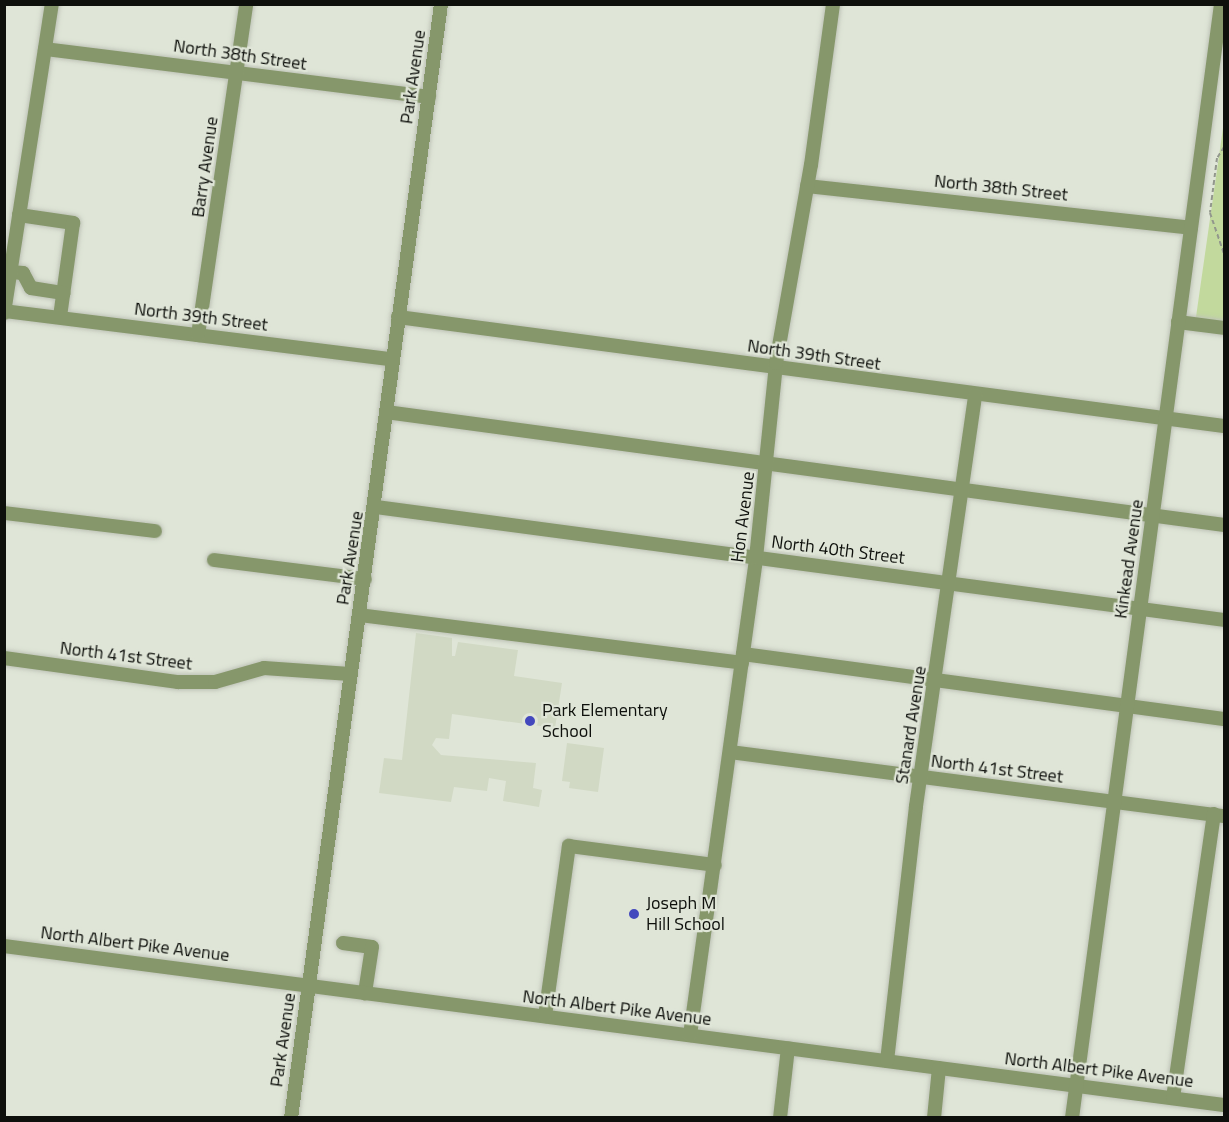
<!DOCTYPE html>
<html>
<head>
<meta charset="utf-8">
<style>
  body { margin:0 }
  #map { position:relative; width:1229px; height:1122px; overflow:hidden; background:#dfe5d7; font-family:"Titillium Web",sans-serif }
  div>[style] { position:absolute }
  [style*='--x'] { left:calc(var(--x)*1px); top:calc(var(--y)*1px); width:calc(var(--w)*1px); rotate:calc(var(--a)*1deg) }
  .built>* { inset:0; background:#d1d9c4 }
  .green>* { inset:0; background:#c2d99d }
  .path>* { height:2px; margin-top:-1px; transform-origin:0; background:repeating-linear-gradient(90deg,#92978c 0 4.5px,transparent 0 7.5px) }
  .roads { filter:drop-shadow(0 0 2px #bec3b7) drop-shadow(0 0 2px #bec3b7) }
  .minor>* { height:14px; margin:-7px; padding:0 7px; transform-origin:7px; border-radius:7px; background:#86976b }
  .dots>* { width:16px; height:16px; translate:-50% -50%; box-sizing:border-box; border:3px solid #dfe5d7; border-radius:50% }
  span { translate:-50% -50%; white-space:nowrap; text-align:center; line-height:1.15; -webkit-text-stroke:4.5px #dfe5d7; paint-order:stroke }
  .street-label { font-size:18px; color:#0e100c }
  .poi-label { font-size:18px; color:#0e100c }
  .left { translate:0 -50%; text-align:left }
  .frame { position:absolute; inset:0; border:6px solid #0e100c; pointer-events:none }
</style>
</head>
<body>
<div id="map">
  <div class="built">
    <i style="clip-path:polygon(416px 633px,452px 638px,452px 656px,455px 656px,458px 642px,518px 650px,514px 676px,562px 683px,555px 728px,452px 714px,449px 739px,436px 738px,432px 745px,441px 755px,536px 763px,533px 788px,542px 790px,539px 807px,503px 801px,506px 781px,489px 778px,487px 791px,454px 787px,451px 802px,379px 793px,384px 758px,402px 760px)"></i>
    <i style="clip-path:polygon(567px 743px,604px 748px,598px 792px,569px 788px,570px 782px,562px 781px)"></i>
  </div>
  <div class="green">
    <i style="clip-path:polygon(1224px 121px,1224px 334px,1194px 331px)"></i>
  </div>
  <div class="path">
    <i style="--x:1224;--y:147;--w:13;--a:122"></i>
    <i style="--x:1217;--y:158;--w:55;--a:97.3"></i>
    <i style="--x:1210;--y:213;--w:43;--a:71.1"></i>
  </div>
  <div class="roads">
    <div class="minor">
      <i style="--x:45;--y:49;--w:387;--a:7.1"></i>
      <i style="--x:807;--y:186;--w:386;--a:6.2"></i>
      <i style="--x:19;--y:215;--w:55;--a:8.4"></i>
      <i style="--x:73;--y:223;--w:95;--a:97.9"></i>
      <i style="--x:11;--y:272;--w:12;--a:5"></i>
      <i style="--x:23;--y:273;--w:17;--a:62"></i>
      <i style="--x:31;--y:288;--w:33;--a:9"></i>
      <i style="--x:4;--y:311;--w:391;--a:7.1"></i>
      <i style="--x:4;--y:313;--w:313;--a:-81.2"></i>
      <i style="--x:398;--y:317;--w:833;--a:7.52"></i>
      <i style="--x:1178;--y:322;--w:46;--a:7.4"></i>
      <i style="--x:198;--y:335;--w:334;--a:-81.7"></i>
      <i style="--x:386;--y:412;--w:846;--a:7.68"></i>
      <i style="--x:376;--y:507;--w:855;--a:7.59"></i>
      <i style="--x:4;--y:513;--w:152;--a:6.8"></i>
      <i style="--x:214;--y:560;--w:152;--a:7.2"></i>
      <i style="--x:359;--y:615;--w:386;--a:7.1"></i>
      <i style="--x:743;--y:654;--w:485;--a:7.7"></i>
      <i style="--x:4;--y:658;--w:176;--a:7.9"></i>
      <i style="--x:178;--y:682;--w:37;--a:0"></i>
      <i style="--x:215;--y:682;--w:51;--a:-15.9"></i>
      <i style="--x:264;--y:668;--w:86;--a:4"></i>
      <i style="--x:730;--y:752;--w:498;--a:7.4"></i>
      <i style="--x:343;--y:943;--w:29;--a:8"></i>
      <i style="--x:372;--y:947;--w:47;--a:98.7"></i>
      <i style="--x:4;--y:946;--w:1230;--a:7.43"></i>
      <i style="--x:545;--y:1016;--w:172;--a:-82"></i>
      <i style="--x:569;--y:846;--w:147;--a:7.4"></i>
      <i style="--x:690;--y:1035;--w:482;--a:-82.1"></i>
      <i style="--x:756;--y:558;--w:196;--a:-84.1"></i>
      <i style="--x:776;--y:363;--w:201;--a:-80"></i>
      <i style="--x:811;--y:165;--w:162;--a:-82.2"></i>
      <i style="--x:887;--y:1061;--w:257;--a:-83.5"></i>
      <i style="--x:916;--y:806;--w:415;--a:-81.8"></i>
      <i style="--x:1173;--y:1098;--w:287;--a:-81.8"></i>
      <i style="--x:291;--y:1118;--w:1124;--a:-82.33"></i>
      <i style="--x:780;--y:1118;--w:70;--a:-83.5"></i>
      <i style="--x:934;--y:1118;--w:50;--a:-84.3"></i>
      <i style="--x:1072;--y:1118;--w:1124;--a:-82.38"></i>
    </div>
  </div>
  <div class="dots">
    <i style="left:530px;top:721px;background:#4348bd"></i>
    <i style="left:634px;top:914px;background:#4348bd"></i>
  </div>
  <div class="street-label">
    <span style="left:240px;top:55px;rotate:8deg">North 38th Street</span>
    <span style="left:413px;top:77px;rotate:-82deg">Park Avenue</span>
    <span style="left:205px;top:167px;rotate:-82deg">Barry Avenue</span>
    <span style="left:1001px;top:188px;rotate:6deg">North 38th Street</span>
    <span style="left:201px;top:317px;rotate:7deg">North 39th Street</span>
    <span style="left:814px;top:355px;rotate:8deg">North 39th Street</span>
    <span style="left:743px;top:517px;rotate:-83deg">Hon Avenue</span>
    <span style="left:838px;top:550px;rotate:7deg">North 40th Street</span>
    <span style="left:350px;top:558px;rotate:-81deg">Park Avenue</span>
    <span style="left:1129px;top:559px;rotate:-82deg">Kinkead Avenue</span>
    <span style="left:126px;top:656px;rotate:7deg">North 41st Street</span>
    <span style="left:911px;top:725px;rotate:-81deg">Stanard Avenue</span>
    <span style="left:997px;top:769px;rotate:7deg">North 41st Street</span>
    <span style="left:135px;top:944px;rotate:7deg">North Albert Pike Avenue</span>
    <span style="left:617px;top:1008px;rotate:7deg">North Albert Pike Avenue</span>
    <span style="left:283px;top:1040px;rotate:-82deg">Park Avenue</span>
    <span style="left:1099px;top:1070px;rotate:7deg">North Albert Pike Avenue</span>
  </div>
  <div class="poi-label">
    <span class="left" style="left:542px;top:721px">Park Elementary<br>School</span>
    <span class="left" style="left:646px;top:914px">Joseph M<br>Hill School</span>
  </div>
  <div class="frame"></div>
</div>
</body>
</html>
